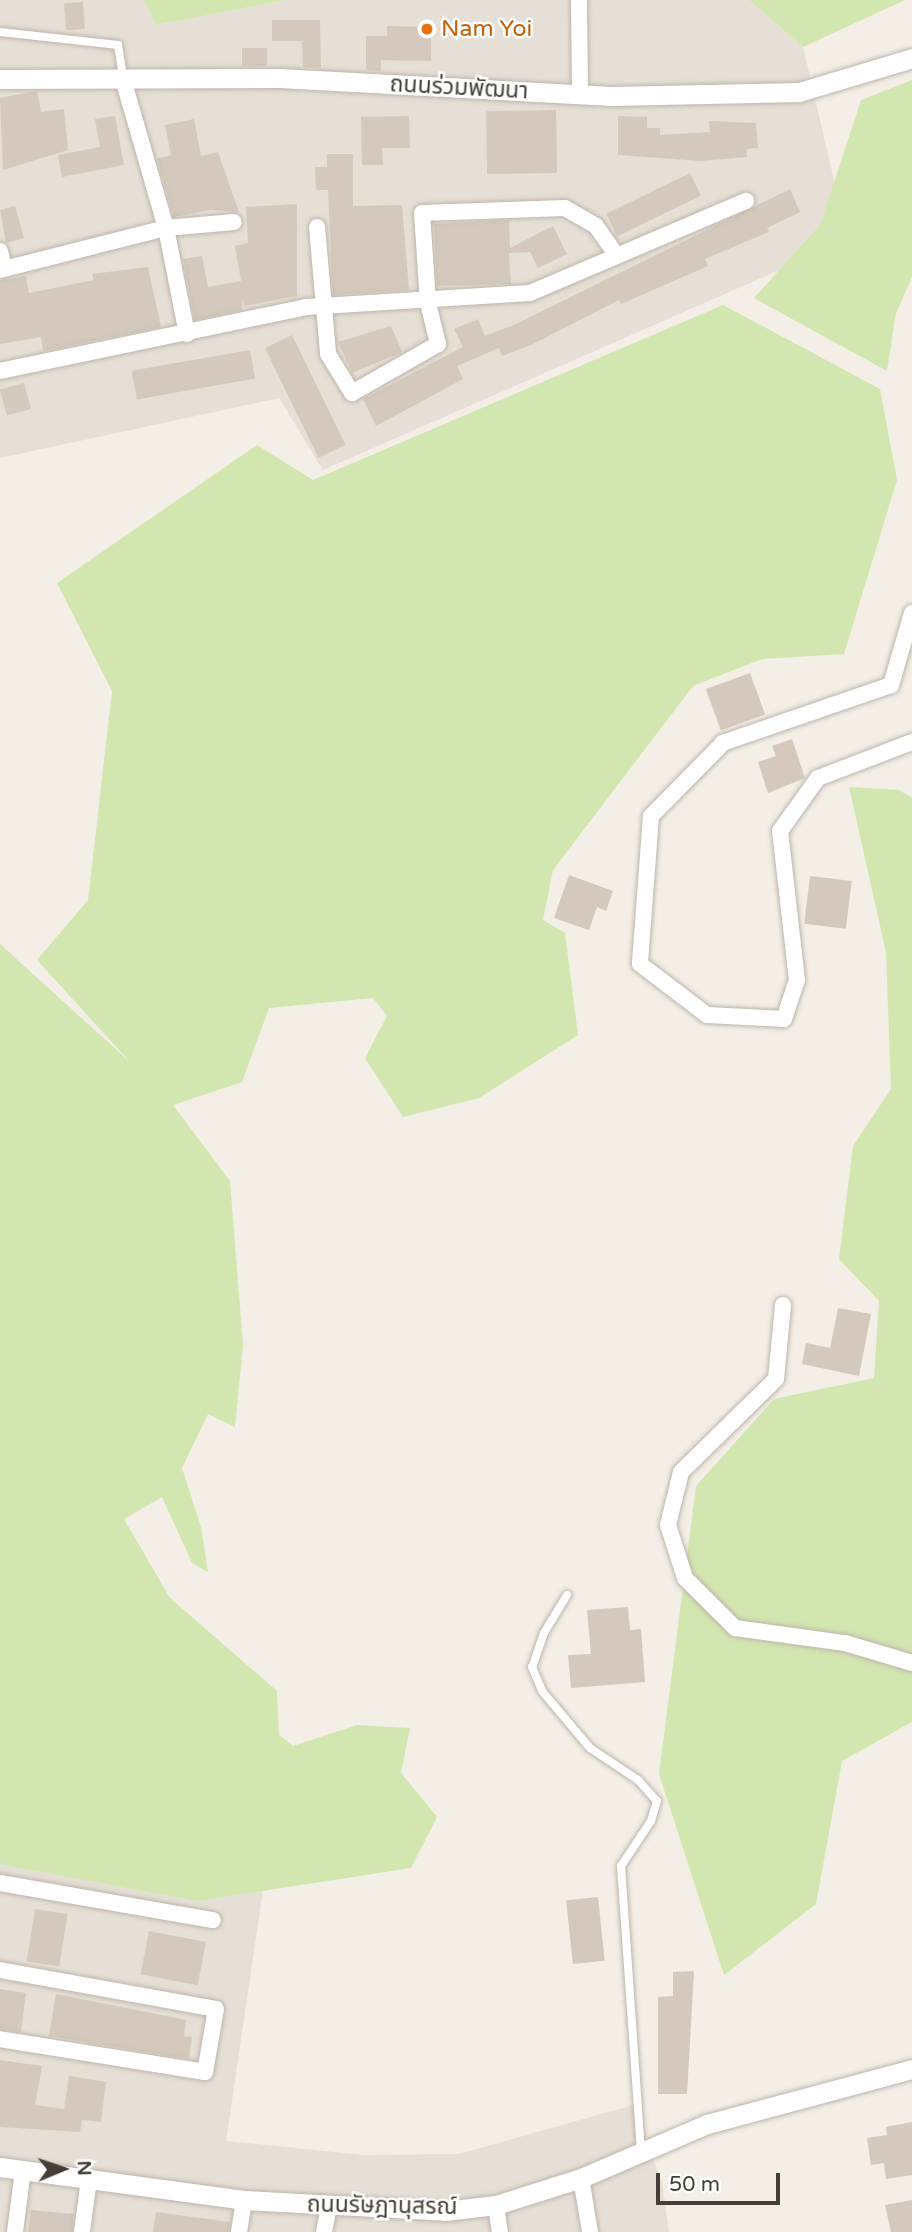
<!DOCTYPE html>
<html>
<head>
<meta charset="utf-8">
<style>
  body { margin:0 }
  #map { position:relative; width:912px; height:2232px; overflow:hidden; background:#f3eee6; font-family:"Varela Round","Noto Sans Thai",sans-serif }
  div>[style] { position:absolute }
  [style*='--x'] { left:calc(var(--x)*1px); top:calc(var(--y)*1px); width:calc(var(--w)*1px); rotate:calc(var(--a)*1deg) }
  .residential>* { inset:0; background:#e6dfd5 }
  .green>* { inset:0; background:#d2e6b0 }
  .building>* { inset:0; background:#d4c9bc; transform-origin:0 0 }
  .roads { filter:drop-shadow(0 0 2px #beb5a9) drop-shadow(0 0 2px #beb5a9) }
  .service>* { height:8px; margin:-4px; padding:0 4px; transform-origin:4px; border-radius:4px; background:#fff }
  .minor>* { height:16px; margin:-8px; padding:0 8px; transform-origin:8px; border-radius:8px; background:#fff }
  .tertiary>* { height:19px; margin:-9.5px; padding:0 9.5px; transform-origin:9.5px; border-radius:9.5px; background:#fff }
  .dots>* { width:19px; height:19px; translate:-50% -50%; box-sizing:border-box; border:4px solid #fff; border-radius:50% }
  span { translate:-50% -50%; white-space:nowrap; text-align:center; line-height:1.15; -webkit-text-stroke:5px #fff; paint-order:stroke }
  .food-label { font-size:23px; color:#c56008 }
  .left { translate:0 -50%; text-align:left }
  .street-label { font-size:23px; color:#453e36 }
  .north { position:absolute; left:28px; top:2134px; width:70px; height:70px; -webkit-text-stroke:5px #fff; paint-order:stroke; rotate:88deg; font-size:19px; font-weight:700; line-height:28px; text-align:center; color:#453e36 }
  .north::after { content:''; display:block; margin:auto; width:24px; height:32px; background:#453e36; clip-path:polygon(50% 0,100% 100%,50% 72%,0 100%) }
  .scale { position:absolute; left:656px; top:2173px; width:124px; height:32px; box-sizing:border-box; border:4px solid #453e36; border-top:0; padding-left:9px; font-size:21px; line-height:24px; white-space:nowrap; color:#453e36; -webkit-text-stroke:5px #fff; paint-order:stroke }
</style>
</head>
<body>
<div id="map">
  <div class="residential">
    <i style="clip-path:polygon(0 0,144px 0,156px 25px,286px 0,749px 0,803px 47px,848px 240px,323px 470px,279px 398px,0 458px)"></i>
    <i style="clip-path:polygon(0 1816px,267px 1863px,226px 2141px,364px 2155px,459px 2154px,633px 2105px,662px 2183px,669px 2232px,0 2232px)"></i>
  </div>
  <div class="green">
    <i style="clip-path:polygon(144px 0,286px 0,156px 25px)"></i>
    <i style="clip-path:polygon(749px 0,905px 0,803px 47px)"></i>
    <i style="clip-path:polygon(912px 80px,912px 277px,896px 313px,887px 371px,754px 298px,820px 225px,861px 100px)"></i>
    <i style="clip-path:polygon(723px 305px,880px 389px,897px 480px,844px 654px,762px 659px,693px 686px,553px 870px,543px 920px,565px 933px,578px 1035px,479px 1098px,403px 1117px,365px 1058px,387px 1016px,373px 998px,269px 1008px,242px 1082px,173px 1105px,230px 1181px,243px 1345px,235px 1427px,208px 1414px,182px 1468px,201px 1527px,208px 1572px,192px 1563px,162px 1497px,124px 1519px,170px 1598px,277px 1691px,279px 1735px,293px 1746px,357px 1725px,410px 1728px,401px 1773px,437px 1817px,411px 1868px,197px 1901px,0 1864px,0 944px,131px 1063px,37px 960px,88px 900px,112px 691px,57px 583px,257px 445px,313px 480px)"></i>
    <i style="clip-path:polygon(849px 787px,899px 790px,912px 798px,912px 1722px,842px 1761px,816px 1904px,724px 1975px,659px 1774px,696px 1486px,774px 1399px,874px 1378px,879px 1301px,839px 1259px,853px 1146px,891px 1089px,886px 952px)"></i>
  </div>
  <div class="building">
    <i style="left:83px;top:2px;width:27px;height:19px;rotate:86deg"></i>
    <i style="clip-path:polygon(272px 20px,320px 20px,321px 68px,303px 67px,302px 41px,272px 41px)"></i>
    <i style="clip-path:polygon(387px 26px,431px 27px,431px 61px,381px 60px,381px 71px,366px 70px,366px 36px,387px 36px)"></i>
    <i style="left:242px;top:48px;width:25px;height:18px"></i>
    <i style="clip-path:polygon(37px 91px,41px 112px,64px 109px,68px 150px,3px 170px,0 98px)"></i>
    <i style="left:556px;top:110px;width:63px;height:70px;rotate:89deg"></i>
    <i style="clip-path:polygon(115px 116px,124px 165px,62px 177px,58px 155px,100px 147px,95px 119px)"></i>
    <i style="clip-path:polygon(409px 116px,410px 148px,382px 148px,383px 165px,362px 165px,361px 117px)"></i>
    <i style="clip-path:polygon(618px 116px,647px 117px,647px 128px,660px 128px,660px 135px,710px 132px,709px 121px,756px 123px,758px 148px,746px 149px,747px 157px,701px 161px,618px 155px)"></i>
    <i style="clip-path:polygon(194px 119px,201px 156px,218px 152px,239px 212px,210px 210px,174px 217px,157px 159px,171px 155px,165px 125px)"></i>
    <i style="clip-path:polygon(327px 154px,353px 154px,353px 206px,402px 205px,409px 290px,333px 295px,328px 190px,316px 190px,315px 167px,327px 167px)"></i>
    <i style="left:690px;top:173px;width:25px;height:93px;rotate:64deg"></i>
    <i style="clip-path:polygon(790px 189px,800px 212px,767px 228px,769px 232px,705px 259px,708px 266px,621px 304px,619px 300px,531px 345px,502px 356px,499px 348px,457px 366px,463px 379px,376px 426px,363px 399px,463px 347px,454px 329px,478px 319px,485px 336px,516px 324px)"></i>
    <i style="clip-path:polygon(297px 204px,297px 296px,244px 306px,242px 300px,242px 310px,195px 320px,183px 259px,202px 256px,208px 287px,241px 281px,235px 246px,248px 243px,246px 207px)"></i>
    <i style="clip-path:polygon(15px 206px,24px 238px,6px 243px,0 210px)"></i>
    <i style="clip-path:polygon(509px 220px,510px 248px,553px 226px,567px 254px,538px 268px,530px 252px,509px 253px,511px 284px,437px 286px,434px 224px)"></i>
    <i style="clip-path:polygon(148px 267px,161px 327px,43px 351px,41px 337px,0 344px,0 280px,26px 276px,29px 293px,94px 280px,92px 274px)"></i>
    <i style="clip-path:polygon(391px 326px,402px 352px,352px 373px,338px 342px)"></i>
    <i style="left:292px;top:335px;width:122px;height:30px;rotate:64deg"></i>
    <i style="left:250px;top:350px;width:29px;height:120px;rotate:80deg"></i>
    <i style="left:24px;top:383px;width:27px;height:25px;rotate:75deg"></i>
    <i style="left:750px;top:673px;width:44px;height:47px;rotate:70deg"></i>
    <i style="clip-path:polygon(792px 739px,805px 778px,768px 793px,758px 762px,776px 756px,772px 746px)"></i>
    <i style="clip-path:polygon(569px 875px,613px 891px,606px 911px,597px 907px,589px 930px,554px 918px)"></i>
    <i style="left:810px;top:876px;width:42px;height:48px;rotate:7deg"></i>
    <i style="clip-path:polygon(838px 1308px,871px 1314px,859px 1376px,802px 1364px,806px 1343px,830px 1348px)"></i>
    <i style="clip-path:polygon(628px 1607px,630px 1630px,641px 1629px,645px 1682px,571px 1688px,568px 1655px,591px 1654px,587px 1610px)"></i>
    <i style="left:598px;top:1897px;width:64px;height:32px;rotate:84deg"></i>
    <i style="left:35px;top:1909px;width:33px;height:53px;rotate:9deg"></i>
    <i style="left:149px;top:1931px;width:58px;height:44px;rotate:11deg"></i>
    <i style="clip-path:polygon(694px 1971px,687px 2094px,658px 2094px,658px 1997px,673px 1996px,673px 1972px)"></i>
    <i style="clip-path:polygon(0 1989px,26px 1993px,21px 2032px,0 2029px)"></i>
    <i style="clip-path:polygon(56px 1994px,186px 2020px,184px 2036px,192px 2037px,189px 2059px,49px 2036px)"></i>
    <i style="clip-path:polygon(0 2060px,42px 2066px,35px 2105px,64px 2109px,69px 2076px,106px 2082px,101px 2122px,82px 2120px,80px 2132px,0 2127px)"></i>
    <i style="clip-path:polygon(912px 2122px,912px 2175px,886px 2179px,884px 2163px,871px 2165px,867px 2138px,887px 2135px,886px 2127px)"></i>
    <i style="clip-path:polygon(912px 2200px,912px 2232px,891px 2232px,885px 2205px)"></i>
    <i style="clip-path:polygon(31px 2210px,74px 2214px,72px 2232px,28px 2232px)"></i>
    <i style="clip-path:polygon(156px 2212px,230px 2222px,229px 2232px,153px 2232px)"></i>
  </div>
  <div class="roads">
    <div class="service">
      <i style="--x:0;--y:32;--w:119;--a:6.3"></i>
      <i style="--x:118;--y:45;--w:32;--a:81"></i>
      <i style="--x:567;--y:1595;--w:44;--a:121.2"></i>
      <i style="--x:544;--y:1633;--w:36;--a:109"></i>
      <i style="--x:532;--y:1667;--w:26;--a:67"></i>
      <i style="--x:542;--y:1691;--w:75;--a:49.9"></i>
      <i style="--x:590;--y:1748;--w:58;--a:33.7"></i>
      <i style="--x:638;--y:1780;--w:28;--a:48"></i>
      <i style="--x:657;--y:1801;--w:21;--a:107"></i>
      <i style="--x:651;--y:1821;--w:54;--a:123.7"></i>
      <i style="--x:621;--y:1866;--w:286;--a:86"></i>
    </div>
    <div class="minor">
      <i style="--x:579;--y:0;--w:95;--a:89.4"></i>
      <i style="--x:123;--y:79;--w:155;--a:73.9"></i>
      <i style="--x:166;--y:228;--w:108;--a:78.8"></i>
      <i style="--x:317;--y:227;--w:127;--a:85"></i>
      <i style="--x:328;--y:354;--w:46;--a:58.4"></i>
      <i style="--x:352;--y:393;--w:99;--a:-29.7"></i>
      <i style="--x:438;--y:344;--w:42;--a:-103.7"></i>
      <i style="--x:428;--y:303;--w:90;--a:-93.8"></i>
      <i style="--x:422;--y:213;--w:143;--a:-2"></i>
      <i style="--x:565;--y:208;--w:36;--a:30"></i>
      <i style="--x:596;--y:226;--w:35;--a:55"></i>
      <i style="--x:0;--y:251;--w:18;--a:77"></i>
      <i style="--x:0;--y:270;--w:171;--a:-14.2"></i>
      <i style="--x:166;--y:228;--w:68;--a:-5"></i>
      <i style="--x:0;--y:371;--w:313;--a:-11.8"></i>
      <i style="--x:306;--y:307;--w:224;--a:-3.6"></i>
      <i style="--x:530;--y:293;--w:235;--a:-23.1"></i>
      <i style="--x:912;--y:613;--w:75;--a:106.3"></i>
      <i style="--x:891;--y:685;--w:178;--a:161"></i>
      <i style="--x:723;--y:743;--w:103;--a:134.6"></i>
      <i style="--x:651;--y:816;--w:148;--a:94.3"></i>
      <i style="--x:640;--y:964;--w:84;--a:37.3"></i>
      <i style="--x:707;--y:1015;--w:77;--a:3"></i>
      <i style="--x:784;--y:1019;--w:41;--a:-71.6"></i>
      <i style="--x:797;--y:980;--w:150;--a:-96.5"></i>
      <i style="--x:780;--y:831;--w:65;--a:-54.4"></i>
      <i style="--x:818;--y:778;--w:101;--a:-21"></i>
      <i style="--x:783;--y:1305;--w:74;--a:95.4"></i>
      <i style="--x:776;--y:1379;--w:133;--a:135.6"></i>
      <i style="--x:681;--y:1472;--w:55;--a:103.8"></i>
      <i style="--x:668;--y:1525;--w:56;--a:72.2"></i>
      <i style="--x:685;--y:1578;--w:71;--a:45"></i>
      <i style="--x:735;--y:1628;--w:111;--a:7.8"></i>
      <i style="--x:845;--y:1643;--w:70;--a:16.6"></i>
      <i style="--x:0;--y:1883;--w:216;--a:9.9"></i>
      <i style="--x:0;--y:1970;--w:219;--a:10.2"></i>
      <i style="--x:216;--y:2009;--w:64;--a:99.9"></i>
      <i style="--x:205;--y:2072;--w:208;--a:-170.9"></i>
      <i style="--x:581;--y:2178;--w:55;--a:80.5"></i>
      <i style="--x:496;--y:2205;--w:27;--a:82"></i>
      <i style="--x:15;--y:2232;--w:63;--a:-82.6"></i>
      <i style="--x:82;--y:2232;--w:53;--a:-82.5"></i>
      <i style="--x:239;--y:2232;--w:32;--a:-81"></i>
      <i style="--x:324;--y:2232;--w:26;--a:-79"></i>
    </div>
    <div class="tertiary">
      <i style="--x:0;--y:79;--w:279;--a:-0.2"></i>
      <i style="--x:279;--y:78;--w:333;--a:3.1"></i>
      <i style="--x:612;--y:96;--w:187;--a:-1.2"></i>
      <i style="--x:799;--y:92;--w:118;--a:-16.7"></i>
      <i style="--x:0;--y:2167;--w:246;--a:7.7"></i>
      <i style="--x:244;--y:2200;--w:201;--a:3.1"></i>
      <i style="--x:445;--y:2211;--w:51;--a:-6.7"></i>
      <i style="--x:496;--y:2205;--w:89;--a:-17.6"></i>
      <i style="--x:581;--y:2178;--w:137;--a:-23.2"></i>
      <i style="--x:707;--y:2124;--w:212;--a:-15"></i>
    </div>
  </div>
  <div class="dots">
    <i style="left:427px;top:29px;background:#e8710a"></i>
  </div>
  <div class="food-label">
    <span class="left" style="left:441px;top:29px">Nam Yoi</span>
  </div>
  <div class="street-label">
    <span style="left:459px;top:88px;rotate:3deg">ถนนร่วมพัฒนา</span>
    <span style="left:382px;top:2206px;rotate:1deg">ถนนรัษฎานุสรณ์</span>
  </div>
  <div class="north">N</div>
  <div class="scale">50 m</div>
</div>
</body>
</html>
